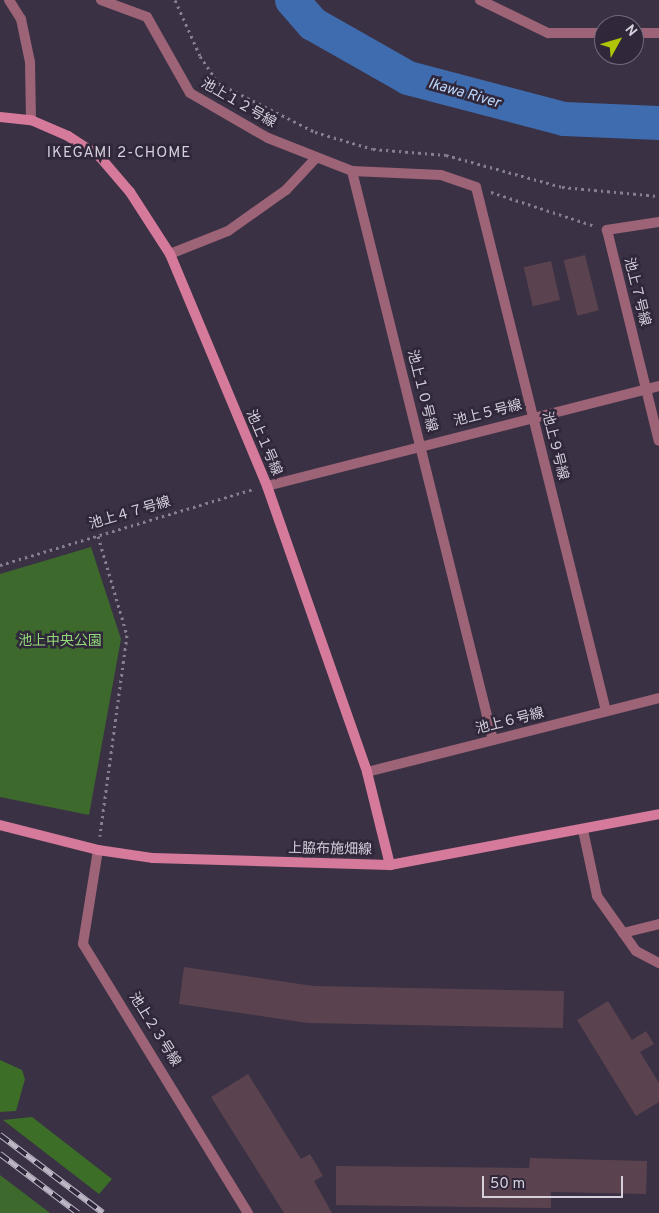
<!DOCTYPE html>
<html>
<head>
<meta charset="utf-8">
<style>
  body { margin:0 }
  #map { position:relative; width:659px; height:1213px; overflow:hidden; background:#3a3144; font-family:Overpass,"Noto Sans JP",sans-serif }
  div>[style] { position:absolute }
  [style*='--x'] { left:calc(var(--x)*1px); top:calc(var(--y)*1px); width:calc(var(--w)*1px); rotate:calc(var(--a)*1deg) }
  .green>* { inset:0; background:#3e692d }
  .forest>* { inset:0; background:#3c6e28 }
  .river>* { height:34px; margin:-17px; padding:0 17px; transform-origin:17px; border-radius:17px; background:#3f6cae }
  .building>* { inset:0; background:#5a434e; transform-origin:0 0 }
  .path>* { height:3px; margin-top:-1.5px; transform-origin:0; background:repeating-linear-gradient(90deg,#867f8f 0 2.5px,transparent 0 6.5px) }
  .street>* { height:10px; margin:-5px; padding:0 5px; transform-origin:5px; border-radius:5px; background:#9d6377 }
  .secondary>* { height:10px; margin:-5px; padding:0 5px; transform-origin:5px; border-radius:5px; background:#d67a9b }
  .rail>* { height:5.5px; margin-top:-2.75px; transform-origin:0; background:repeating-linear-gradient(90deg,#30273a 0 11px,#bdb7c5 0 22px); box-sizing:border-box; border-block:1px solid #bdb7c5 }
  span { translate:-50% -50%; white-space:nowrap; text-align:center; line-height:1.15; -webkit-text-stroke:5px #30273a; paint-order:stroke }
  .street-label { font-size:14px; color:#d5cfdc }
  .park-label { font-size:14px; color:#91d878 }
  .water-label { font-size:15px; color:#bbd5fa; font-style:italic }
  .neighbourhood-label { font-size:15px; color:#d5cfdc; letter-spacing:1px }
  .north { position:absolute; left:594px; top:15px; width:50px; height:50px; box-sizing:border-box; background:#30273a; border:1px solid #726a7b; border-radius:50%; rotate:51deg; font-size:14px; font-weight:700; line-height:20px; text-align:center; color:#d5cfdc }
  .north::after { content:''; display:block; margin:auto; width:18px; height:22px; background:#afc505; clip-path:polygon(50% 0,100% 100%,50% 72%,0 100%) }
  .scale { position:absolute; left:482px; top:1176px; width:141px; height:22px; box-sizing:border-box; border:2px solid #d5cfdc; border-top:0; padding-left:6px; font-size:15px; line-height:18px; white-space:nowrap; color:#d5cfdc; -webkit-text-stroke:4px #30273a; paint-order:stroke }
</style>
</head>
<body>
<div id="map">
  <div class="green">
    <i style="clip-path:polygon(91px 547px,121px 639px,89px 815px,0 797px,0 574px)"></i>
    <i style="clip-path:polygon(0 1175px,50px 1213px,0 1213px)"></i>
  </div>
  <div class="forest">
    <i style="clip-path:polygon(0 1060px,22px 1070px,25px 1079px,16px 1111px,0 1112px)"></i>
    <i style="clip-path:polygon(32px 1117px,112px 1179px,99px 1194px,3px 1120px)"></i>
  </div>
  <div class="river">
    <i style="--x:292;--y:0;--w:32;--a:49"></i>
    <i style="--x:313;--y:24;--w:109;--a:29.6"></i>
    <i style="--x:408;--y:78;--w:161;--a:14.7"></i>
    <i style="--x:564;--y:119;--w:95;--a:2.4"></i>
  </div>
  <div class="building">
    <i style="left:585px;top:255px;width:57px;height:22px;rotate:76deg"></i>
    <i style="left:551px;top:261px;width:40px;height:28px;rotate:77deg"></i>
    <i style="clip-path:polygon(184px 967px,313px 986px,564px 991px,563px 1028px,308px 1023px,179px 1004px)"></i>
    <i style="clip-path:polygon(608px 1001px,632px 1040px,646px 1031px,654px 1044px,640px 1052px,659px 1083px,659px 1102px,636px 1116px,577px 1020px)"></i>
    <i style="clip-path:polygon(248px 1074px,301px 1159px,310px 1154px,323px 1176px,314px 1181px,332px 1213px,284px 1213px,211px 1097px)"></i>
    <i style="clip-path:polygon(530px 1158px,647px 1161px,646px 1194px,551px 1192px,551px 1208px,336px 1205px,336px 1166px,529px 1168px)"></i>
  </div>
  <div class="path">
    <i style="--x:175;--y:0;--w:61;--a:65.9"></i>
    <i style="--x:200;--y:56;--w:32;--a:56"></i>
    <i style="--x:218;--y:83;--w:109;--a:26.8"></i>
    <i style="--x:315;--y:132;--w:60;--a:16.3"></i>
    <i style="--x:373;--y:149;--w:73;--a:4.7"></i>
    <i style="--x:446;--y:155;--w:120;--a:15.4"></i>
    <i style="--x:562;--y:187;--w:97;--a:5.3"></i>
    <i style="--x:491;--y:192;--w:109;--a:18.1"></i>
    <i style="--x:98;--y:536;--w:103;--a:73.7"></i>
    <i style="--x:127;--y:635;--w:203;--a:97.7"></i>
    <i style="--x:0;--y:565;--w:265;--a:-16.7"></i>
  </div>
  <div class="street">
    <i style="--x:9;--y:0;--w:22;--a:58"></i>
    <i style="--x:21;--y:19;--w:44;--a:78.2"></i>
    <i style="--x:30;--y:62;--w:58;--a:89"></i>
    <i style="--x:101;--y:0;--w:49;--a:20.3"></i>
    <i style="--x:147;--y:17;--w:87;--a:60.5"></i>
    <i style="--x:190;--y:93;--w:90;--a:30"></i>
    <i style="--x:268;--y:138;--w:90;--a:21.4"></i>
    <i style="--x:480;--y:0;--w:76;--a:25.9"></i>
    <i style="--x:548;--y:33;--w:56;--a:0"></i>
    <i style="--x:634;--y:33;--w:25;--a:0"></i>
    <i style="--x:659;--y:222;--w:53;--a:171.3"></i>
    <i style="--x:607;--y:230;--w:217;--a:76.2"></i>
    <i style="--x:170;--y:254;--w:62;--a:-21.6"></i>
    <i style="--x:228;--y:231;--w:71;--a:-35.3"></i>
    <i style="--x:286;--y:190;--w:42;--a:-46.9"></i>
    <i style="--x:267;--y:486;--w:405;--a:-14.3"></i>
    <i style="--x:493;--y:740;--w:586;--a:-103.92"></i>
    <i style="--x:352;--y:171;--w:89;--a:2.6"></i>
    <i style="--x:441;--y:175;--w:37;--a:19"></i>
    <i style="--x:476;--y:187;--w:540;--a:76.07"></i>
    <i style="--x:367;--y:772;--w:301;--a:-14.2"></i>
    <i style="--x:583;--y:830;--w:67;--a:78"></i>
    <i style="--x:597;--y:896;--w:67;--a:54.7"></i>
    <i style="--x:636;--y:951;--w:26;--a:28"></i>
    <i style="--x:98;--y:850;--w:95;--a:99.1"></i>
    <i style="--x:83;--y:944;--w:316;--a:58.5"></i>
    <i style="--x:623;--y:933;--w:37;--a:-14"></i>
  </div>
  <div class="secondary">
    <i style="--x:0;--y:117;--w:31;--a:6"></i>
    <i style="--x:31;--y:120;--w:40;--a:23.4"></i>
    <i style="--x:68;--y:136;--w:38;--a:33"></i>
    <i style="--x:100;--y:157;--w:46;--a:49.4"></i>
    <i style="--x:130;--y:192;--w:74;--a:57.2"></i>
    <i style="--x:170;--y:254;--w:251;--a:67.3"></i>
    <i style="--x:267;--y:486;--w:303;--a:70.7"></i>
    <i style="--x:367;--y:772;--w:96;--a:76.1"></i>
    <i style="--x:0;--y:825;--w:101;--a:14.3"></i>
    <i style="--x:98;--y:850;--w:56;--a:8.3"></i>
    <i style="--x:153;--y:858;--w:237;--a:1.7"></i>
    <i style="--x:390;--y:865;--w:274;--a:-10.7"></i>
  </div>
  <div class="rail">
    <i style="--x:0;--y:1135;--w:129;--a:37.1"></i>
    <i style="--x:0;--y:1154;--w:98;--a:37.1"></i>
  </div>
  <div class="street-label">
    <span style="left:238px;top:104px;rotate:30deg">池上１２号線</span>
    <span style="left:636px;top:292px;rotate:76deg">池上７号線</span>
    <span style="left:421px;top:391px;rotate:76deg">池上１０号線</span>
    <span style="left:488px;top:414px;rotate:-14deg">池上５号線</span>
    <span style="left:263px;top:443px;rotate:67deg">池上１号線</span>
    <span style="left:554px;top:446px;rotate:76deg">池上９号線</span>
    <span style="left:130px;top:514px;rotate:-16deg">池上４７号線</span>
    <span style="left:510px;top:722px;rotate:-14deg">池上６号線</span>
    <span style="left:330px;top:850px;rotate:1deg">上脇布施畑線</span>
    <span style="left:154px;top:1030px;rotate:58deg">池上２３号線</span>
  </div>
  <div class="park-label">
    <span style="left:60px;top:642px">池上中央公園</span>
  </div>
  <div class="water-label">
    <span style="left:464px;top:94px;rotate:16deg">Ikawa River</span>
  </div>
  <div class="neighbourhood-label">
    <span style="left:119px;top:154px">IKEGAMI 2-CHOME</span>
  </div>
  <div class="north">N</div>
  <div class="scale">50 m</div>
</div>
</body>
</html>
